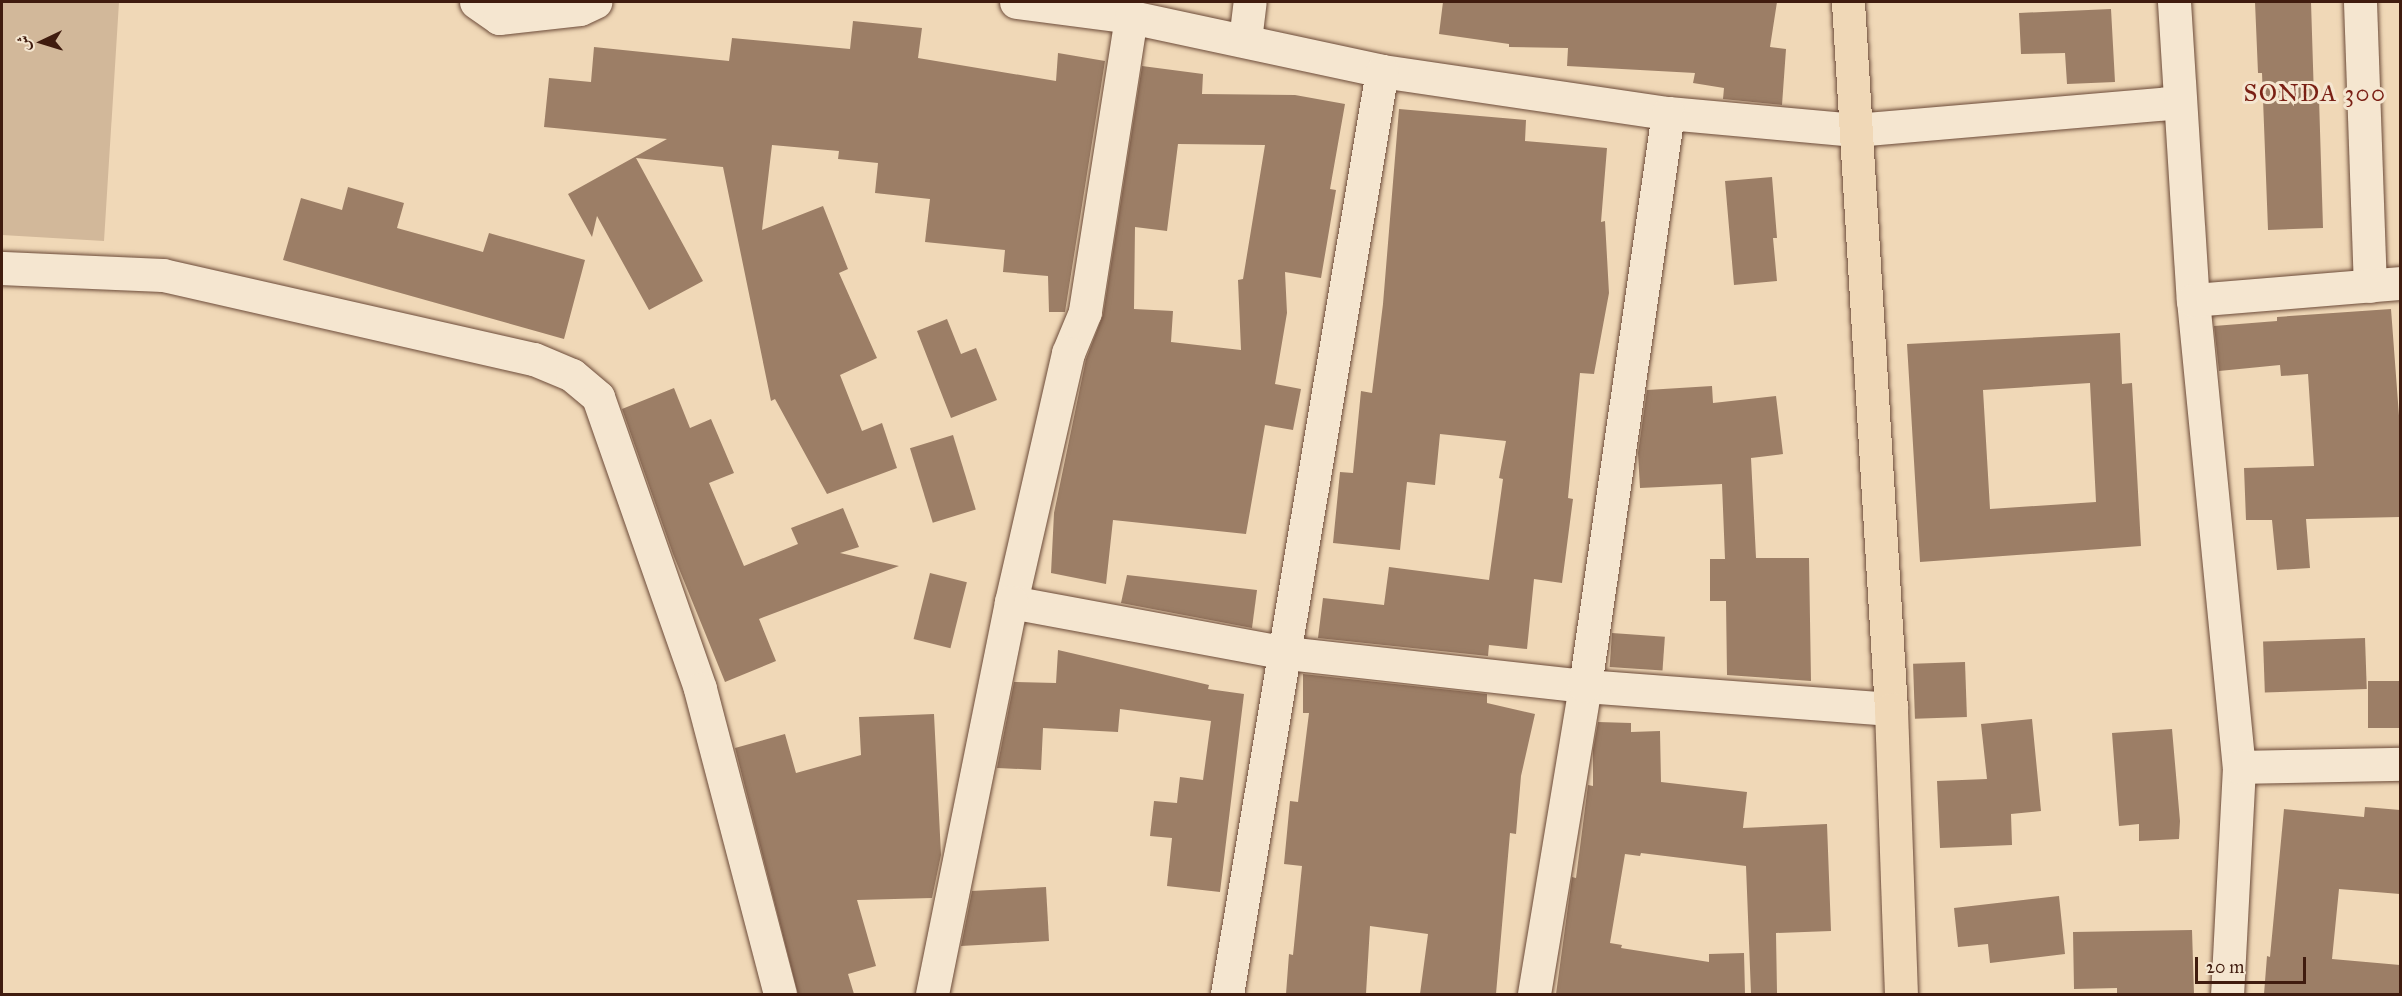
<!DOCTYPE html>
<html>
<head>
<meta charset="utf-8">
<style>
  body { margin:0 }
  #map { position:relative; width:2402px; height:996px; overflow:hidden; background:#f0d8b7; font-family:"IM FELL Great Primer",Amiri,serif }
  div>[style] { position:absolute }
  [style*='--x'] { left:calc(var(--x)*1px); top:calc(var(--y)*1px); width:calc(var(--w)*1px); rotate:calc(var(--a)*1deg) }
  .green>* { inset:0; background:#d2b89a }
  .building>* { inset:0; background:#9c7e66; transform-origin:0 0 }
  .roads { filter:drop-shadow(0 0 2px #6c4b39) drop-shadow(0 0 2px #6c4b39) }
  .street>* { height:33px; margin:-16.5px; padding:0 16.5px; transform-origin:16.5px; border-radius:16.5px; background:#f5e6d0 }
  .primary>* { height:33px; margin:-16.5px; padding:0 16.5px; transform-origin:16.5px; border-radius:16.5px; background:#f0d8b7 }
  span { translate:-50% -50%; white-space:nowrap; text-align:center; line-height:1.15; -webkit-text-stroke:6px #f5e6d0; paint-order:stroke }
  .quarter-label { font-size:24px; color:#7a1f14; letter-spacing:1.5px }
  .frame { position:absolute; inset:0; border:3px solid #401c0f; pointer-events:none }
  .north { position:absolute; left:12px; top:12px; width:60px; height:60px; -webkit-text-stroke:4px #f5e6d0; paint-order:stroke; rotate:266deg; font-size:16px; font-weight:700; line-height:24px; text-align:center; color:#401c0f }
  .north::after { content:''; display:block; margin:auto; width:21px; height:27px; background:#401c0f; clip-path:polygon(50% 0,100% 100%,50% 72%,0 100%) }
  .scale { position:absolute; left:2195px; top:957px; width:111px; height:27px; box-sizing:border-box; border:3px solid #401c0f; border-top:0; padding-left:8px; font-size:18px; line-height:21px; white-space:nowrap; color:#401c0f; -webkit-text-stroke:4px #f5e6d0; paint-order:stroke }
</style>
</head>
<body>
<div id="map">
  <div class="green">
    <i style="clip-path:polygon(2px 2px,119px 2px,104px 241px,2px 235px)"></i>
  </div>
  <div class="building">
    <i style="clip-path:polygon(1443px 2px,1777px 2px,1770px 47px,1786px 49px,1782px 105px,1723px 99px,1724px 88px,1693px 83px,1695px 73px,1567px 66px,1568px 48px,1509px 47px,1509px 44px,1439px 34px)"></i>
    <i style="clip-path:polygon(2255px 2px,2311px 2px,2314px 98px,2319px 98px,2323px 228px,2268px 230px,2262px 73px,2258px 73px)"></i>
    <i style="clip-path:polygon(2111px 9px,2115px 82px,2067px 84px,2065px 53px,2021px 54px,2019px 13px)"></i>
    <i style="clip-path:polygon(853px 21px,922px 28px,918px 58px,1056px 81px,1058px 53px,1105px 61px,1065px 312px,1049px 312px,1048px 276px,1003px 272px,1005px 250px,925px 242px,930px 199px,875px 193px,878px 163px,838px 159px,839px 151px,772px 145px,762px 230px,823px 206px,848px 269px,839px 273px,877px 358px,840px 375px,862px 431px,882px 423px,897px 468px,827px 494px,775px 399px,771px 401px,723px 167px,636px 158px,703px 281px,649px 310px,597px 216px,592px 237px,568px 194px,667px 139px,544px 127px,549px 78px,591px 82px,594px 47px,729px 61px,732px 38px,850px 49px)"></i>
    <i style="clip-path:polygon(evenodd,1142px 66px,1203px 74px,1202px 94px,1295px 95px,1345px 104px,1330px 189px,1336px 190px,1321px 278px,1285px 272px,1287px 313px,1275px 384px,1301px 389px,1293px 430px,1265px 425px,1246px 534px,1113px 520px,1106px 584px,1051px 573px,1054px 513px,1086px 359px,1103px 315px,1142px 66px,1178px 144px,1265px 145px,1243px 279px,1238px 280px,1241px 350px,1171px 342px,1173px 311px,1134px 309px,1135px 227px,1167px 231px,1178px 144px)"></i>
    <i style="clip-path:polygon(1399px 109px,1526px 120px,1525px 141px,1607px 148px,1601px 222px,1605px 221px,1609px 293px,1594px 374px,1580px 373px,1568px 498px,1573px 499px,1562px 583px,1534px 579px,1527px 649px,1489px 645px,1488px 656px,1318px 638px,1323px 598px,1384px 605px,1389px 567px,1489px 580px,1503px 479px,1499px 478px,1506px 441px,1440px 434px,1435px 485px,1407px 482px,1400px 550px,1333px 543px,1340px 472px,1353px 473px,1361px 391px,1372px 393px,1383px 304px)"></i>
    <i style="clip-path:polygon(1772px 177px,1777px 238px,1773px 238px,1777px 281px,1734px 285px,1725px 181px)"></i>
    <i style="clip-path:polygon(348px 187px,404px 203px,397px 228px,483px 252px,489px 233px,585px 260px,564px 339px,283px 260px,301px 198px,342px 210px)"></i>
    <i style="clip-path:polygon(2391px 309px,2400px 429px,2400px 517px,2306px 519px,2310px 568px,2277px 570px,2272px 520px,2246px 520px,2244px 468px,2314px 466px,2308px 374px,2281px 376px,2280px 365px,2219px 371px,2214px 326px,2277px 321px,2277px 317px)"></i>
    <i style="clip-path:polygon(947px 319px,961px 354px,976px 348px,997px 400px,951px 418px,917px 331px)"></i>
    <i style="clip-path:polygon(evenodd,2120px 333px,2122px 384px,2132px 383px,2141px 546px,1920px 562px,1907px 344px,2120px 333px,2090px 383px,2096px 502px,1990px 509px,1983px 390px,2090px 383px)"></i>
    <i style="clip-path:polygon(1712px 386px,1713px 403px,1776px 396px,1783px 454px,1751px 458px,1756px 558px,1809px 558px,1811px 681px,1727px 675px,1726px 601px,1710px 601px,1710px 559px,1725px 559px,1722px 484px,1640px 488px,1638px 453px,1647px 390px)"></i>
    <i style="clip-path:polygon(674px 388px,690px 428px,711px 419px,734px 473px,709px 483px,744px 566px,798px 544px,791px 528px,843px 508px,859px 547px,840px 553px,899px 566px,759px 619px,776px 661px,725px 682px,673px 554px,622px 409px)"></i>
    <i style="left:953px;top:435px;width:78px;height:45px;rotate:73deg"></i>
    <i style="left:930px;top:573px;width:38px;height:68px;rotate:14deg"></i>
    <i style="clip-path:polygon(1127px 575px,1257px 590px,1252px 628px,1121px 603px)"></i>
    <i style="left:1612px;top:633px;width:53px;height:34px;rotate:4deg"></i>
    <i style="left:2365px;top:638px;width:51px;height:102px;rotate:88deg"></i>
    <i style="clip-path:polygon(1058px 650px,1209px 685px,1208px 689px,1244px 694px,1220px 892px,1167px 886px,1172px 838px,1150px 836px,1154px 801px,1177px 803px,1180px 777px,1203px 780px,1211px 721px,1120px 709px,1118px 732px,1043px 728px,1041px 770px,997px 768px,1014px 682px,1056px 683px)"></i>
    <i style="left:1965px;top:662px;width:55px;height:52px;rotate:88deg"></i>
    <i style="clip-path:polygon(1303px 674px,1487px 694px,1487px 703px,1535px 714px,1521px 776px,1516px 834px,1510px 833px,1496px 994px,1420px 994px,1428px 934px,1370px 926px,1366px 994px,1286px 994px,1289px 954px,1293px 955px,1302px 866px,1284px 864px,1290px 801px,1298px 802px,1309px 713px,1303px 713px)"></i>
    <i style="left:2400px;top:681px;width:47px;height:32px;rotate:90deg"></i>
    <i style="clip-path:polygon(934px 714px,941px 855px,932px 898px,857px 900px,876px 966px,848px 974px,854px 994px,798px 994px,735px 748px,785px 734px,796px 773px,861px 755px,859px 717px)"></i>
    <i style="clip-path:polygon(2032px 719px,2041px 811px,2011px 814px,2012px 845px,1940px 848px,1937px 781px,1987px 779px,1981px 724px)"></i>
    <i style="clip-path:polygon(1598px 722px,1631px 723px,1631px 732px,1660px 731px,1661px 782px,1747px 792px,1743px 828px,1827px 824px,1831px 931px,1776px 933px,1777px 993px,1751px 994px,1746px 866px,1641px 853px,1640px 856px,1625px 854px,1610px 943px,1622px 945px,1621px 948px,1709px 962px,1709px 954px,1744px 953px,1745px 994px,1556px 994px,1572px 877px,1576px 878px,1588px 785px,1593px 786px,1593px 750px)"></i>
    <i style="clip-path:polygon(2172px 729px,2180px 821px,2179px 839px,2139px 841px,2139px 824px,2119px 826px,2112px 733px)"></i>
    <i style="clip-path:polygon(2365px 807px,2400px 810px,2400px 894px,2339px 889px,2332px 959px,2400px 965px,2400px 994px,2264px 994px,2267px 956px,2270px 957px,2284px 809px,2364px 817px)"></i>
    <i style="clip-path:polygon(1046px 887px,1049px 941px,961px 946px,972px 891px)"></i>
    <i style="clip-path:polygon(2059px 896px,2065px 954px,1990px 963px,1988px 944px,1958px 947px,1954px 908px)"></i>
    <i style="clip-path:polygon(2192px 930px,2194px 994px,2117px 994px,2117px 988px,2074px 989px,2073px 932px)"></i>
  </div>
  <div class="roads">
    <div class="street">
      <i style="--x:476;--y:2;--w:28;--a:35"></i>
      <i style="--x:499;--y:18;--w:81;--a:-6.3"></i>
      <i style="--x:580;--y:9;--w:17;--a:-25"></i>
      <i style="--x:1016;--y:2;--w:116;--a:7.4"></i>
      <i style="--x:1131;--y:17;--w:257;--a:12.1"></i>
      <i style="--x:1382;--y:71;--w:289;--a:8.4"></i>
      <i style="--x:1668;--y:113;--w:188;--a:5.2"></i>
      <i style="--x:1855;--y:130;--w:326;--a:-4.9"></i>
      <i style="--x:2174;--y:2;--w:299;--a:86.4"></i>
      <i style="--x:2193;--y:300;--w:469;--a:84.4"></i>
      <i style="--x:2239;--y:767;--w:227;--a:93"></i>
      <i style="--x:2360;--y:2;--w:284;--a:88"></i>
      <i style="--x:1131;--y:17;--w:299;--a:98.9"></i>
      <i style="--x:1085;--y:312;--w:44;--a:112.5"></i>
      <i style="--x:1068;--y:353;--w:255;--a:102.9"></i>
      <i style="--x:1011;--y:602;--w:280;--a:10.5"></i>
      <i style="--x:1286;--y:653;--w:301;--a:6.3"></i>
      <i style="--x:1585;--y:686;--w:307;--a:4.3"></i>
      <i style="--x:1245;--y:40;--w:38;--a:-83"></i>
      <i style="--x:2;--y:268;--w:161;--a:2.5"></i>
      <i style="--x:163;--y:275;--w:380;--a:12.8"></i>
      <i style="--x:534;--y:359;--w:41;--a:22.8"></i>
      <i style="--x:572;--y:375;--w:34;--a:40"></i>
      <i style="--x:598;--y:397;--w:309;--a:70.7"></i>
      <i style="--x:700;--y:689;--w:315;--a:75.3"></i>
      <i style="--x:2193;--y:300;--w:208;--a:-4.7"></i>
      <i style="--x:2239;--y:767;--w:161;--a:-1.1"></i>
      <i style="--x:932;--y:994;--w:400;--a:-78.6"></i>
      <i style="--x:1227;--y:994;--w:936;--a:-80.47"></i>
      <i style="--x:1534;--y:994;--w:312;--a:-80.6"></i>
      <i style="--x:1585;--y:686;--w:579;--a:-81.76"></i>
    </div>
    <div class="primary">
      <i style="--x:1848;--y:2;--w:708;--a:86.52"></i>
      <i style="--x:1891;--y:709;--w:285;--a:88"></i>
    </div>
  </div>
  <div class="quarter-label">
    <span style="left:2315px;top:94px">SONDA 300</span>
  </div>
  <div class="frame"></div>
  <div class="north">ش</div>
  <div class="scale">20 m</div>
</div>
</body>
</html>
